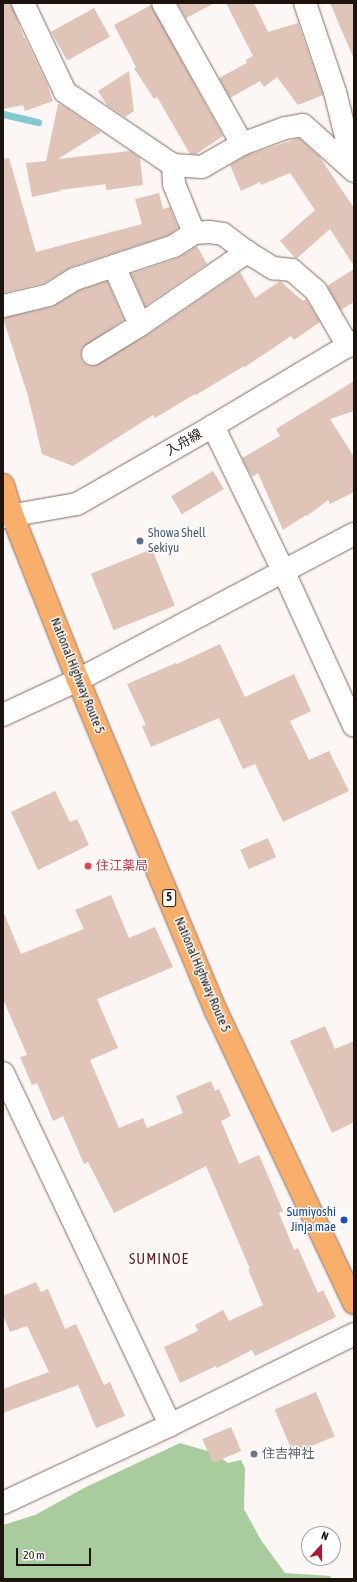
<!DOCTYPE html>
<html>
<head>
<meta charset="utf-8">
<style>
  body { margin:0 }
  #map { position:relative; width:357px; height:1582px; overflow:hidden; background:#fcf6f4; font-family:"Asap Condensed","Noto Sans JP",sans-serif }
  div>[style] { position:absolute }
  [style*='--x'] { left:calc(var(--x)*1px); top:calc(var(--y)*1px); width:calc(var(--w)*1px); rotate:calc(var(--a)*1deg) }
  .forest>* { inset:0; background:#a9cc9f }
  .stream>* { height:7px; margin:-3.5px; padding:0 3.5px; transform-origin:3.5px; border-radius:3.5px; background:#82cacf }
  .building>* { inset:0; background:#dfc4b7; transform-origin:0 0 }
  .roads { filter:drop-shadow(0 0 1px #836b60) drop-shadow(0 0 1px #836b60) }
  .minor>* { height:22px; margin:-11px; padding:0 11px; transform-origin:11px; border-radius:11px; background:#fff }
  .highway>* { height:22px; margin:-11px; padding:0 11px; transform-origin:11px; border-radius:11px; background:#f7af6b }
  .dots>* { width:11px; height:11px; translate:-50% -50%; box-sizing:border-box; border:2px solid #fff; border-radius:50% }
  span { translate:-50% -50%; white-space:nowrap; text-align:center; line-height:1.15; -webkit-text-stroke:3px #fff; paint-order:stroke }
  .shield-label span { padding:1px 3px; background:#fff; border:1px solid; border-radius:3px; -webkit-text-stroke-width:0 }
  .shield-label { font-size:12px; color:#1d140f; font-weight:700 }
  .street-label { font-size:13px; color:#1d140f }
  .service-label { font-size:13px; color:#4e5e75 }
  .left { translate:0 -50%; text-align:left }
  .health-label { font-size:13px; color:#be3a42 }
  .transit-label { font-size:13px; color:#164399 }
  .right { translate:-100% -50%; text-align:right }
  .worship-label { font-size:13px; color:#5b616d }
  .quarter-label { font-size:15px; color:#601a21; letter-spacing:1px }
  .frame { position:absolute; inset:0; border:4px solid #1d140f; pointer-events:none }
  .north { position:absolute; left:301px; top:1526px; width:40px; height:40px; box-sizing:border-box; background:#fff; border:1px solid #a5a19f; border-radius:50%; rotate:21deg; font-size:11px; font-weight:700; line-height:16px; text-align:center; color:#1d140f }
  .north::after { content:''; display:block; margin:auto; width:14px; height:18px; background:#ad1934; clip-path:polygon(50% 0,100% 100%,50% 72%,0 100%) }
  .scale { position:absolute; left:16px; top:1548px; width:75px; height:18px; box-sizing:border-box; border:2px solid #1d140f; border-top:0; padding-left:5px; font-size:12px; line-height:14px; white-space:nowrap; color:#1d140f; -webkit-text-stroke:3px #fff; paint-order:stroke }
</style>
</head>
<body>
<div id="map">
  <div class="forest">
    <i style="clip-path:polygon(180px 1443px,214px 1453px,228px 1463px,241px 1460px,245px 1468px,244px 1509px,261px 1540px,285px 1573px,331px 1576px,330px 1579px,3px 1579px,3px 1525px,35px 1515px,86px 1487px)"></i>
  </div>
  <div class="stream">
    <i style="--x:3;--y:114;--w:36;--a:13"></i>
  </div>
  <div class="building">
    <i style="clip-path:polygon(3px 3px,11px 3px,24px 38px,25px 38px,47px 84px,53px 101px,25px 111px,23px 105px,3px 109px)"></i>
    <i style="clip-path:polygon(177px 3px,215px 3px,186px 18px)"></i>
    <i style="clip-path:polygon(226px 3px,254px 3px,268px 32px,298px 23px,323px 95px,298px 105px,277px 77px,264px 87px,260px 81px,230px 98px,219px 78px,247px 63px,246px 60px,253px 56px)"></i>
    <i style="clip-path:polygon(330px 3px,354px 3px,354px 59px)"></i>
    <i style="clip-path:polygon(151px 5px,223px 136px,196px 154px,190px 154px,157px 97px,154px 99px,134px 68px,136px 67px,114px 25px)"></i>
    <i style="left:94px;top:8px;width:33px;height:49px;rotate:61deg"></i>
    <i style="clip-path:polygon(129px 71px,134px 111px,125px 117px,107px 105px,98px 91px)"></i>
    <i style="clip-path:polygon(58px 104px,62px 105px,101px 132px,58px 159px,130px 151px,140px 158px,143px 185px,106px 190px,106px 184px,60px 190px,60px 191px,32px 197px,26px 163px,46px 161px)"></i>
    <i style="clip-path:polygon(299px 138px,319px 156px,354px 208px,354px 266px,330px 229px,296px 259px,280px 241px,315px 210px,290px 173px,261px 185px,260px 182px,241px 191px,230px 165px,247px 155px)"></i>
    <i style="clip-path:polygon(9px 158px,36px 252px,142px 224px,135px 199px,159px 193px,163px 209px,170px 207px,178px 228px,169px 235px,71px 267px,44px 283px,3px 293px,3px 159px)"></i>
    <i style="clip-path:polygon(197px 246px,207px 264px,145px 306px,131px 274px,178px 258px)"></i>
    <i style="clip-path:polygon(354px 269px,354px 302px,341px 310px,327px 286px)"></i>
    <i style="clip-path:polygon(240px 272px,255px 298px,280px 281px,303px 301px,306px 299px,320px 322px,294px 340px,291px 336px,245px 367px,244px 366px,196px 395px,195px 394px,155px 418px,153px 415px,73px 466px,42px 454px,28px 396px,3px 318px,52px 307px,80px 290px,107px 281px,124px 320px,82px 348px,81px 354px,82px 360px,87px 365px,94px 366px,147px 335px)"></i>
    <i style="clip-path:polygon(354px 381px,354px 411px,330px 419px,354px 457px,354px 492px,330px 504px,328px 500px,307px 516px,306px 515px,283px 530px,258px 473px,252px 477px,242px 458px,280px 436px,276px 429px)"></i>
    <i style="left:213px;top:471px;width:21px;height:49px;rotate:59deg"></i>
    <i style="left:152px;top:549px;width:61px;height:66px;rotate:68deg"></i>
    <i style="clip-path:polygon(220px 644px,245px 697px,294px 674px,311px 711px,290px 721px,309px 760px,329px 751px,349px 791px,283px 822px,255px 764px,243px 769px,219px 718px,151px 747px,142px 726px,146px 725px,127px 684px,176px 663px,177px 664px)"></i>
    <i style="clip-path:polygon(55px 791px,70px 822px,77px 819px,89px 845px,38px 870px,11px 812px)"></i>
    <i style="left:268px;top:838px;width:21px;height:30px;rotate:67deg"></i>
    <i style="clip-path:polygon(111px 895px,129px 938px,155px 927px,173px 967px,97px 999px,118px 1048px,90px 1060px,119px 1128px,143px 1118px,147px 1128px,183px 1113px,176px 1096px,211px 1081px,215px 1091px,219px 1089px,231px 1116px,221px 1121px,239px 1164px,259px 1155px,283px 1211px,279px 1213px,294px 1250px,298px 1248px,318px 1293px,323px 1290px,336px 1317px,255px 1356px,252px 1350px,217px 1368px,216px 1366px,180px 1383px,164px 1347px,198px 1331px,195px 1325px,223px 1310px,229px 1321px,263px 1305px,248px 1269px,250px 1269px,244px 1255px,206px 1166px,114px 1213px,88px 1162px,84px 1164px,63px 1116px,53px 1121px,37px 1083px,32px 1085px,20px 1057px,27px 1055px,3px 999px,3px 911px,21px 954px,84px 929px,75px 910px)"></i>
    <i style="clip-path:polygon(325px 1026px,335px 1049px,354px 1041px,354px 1122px,332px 1133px,290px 1041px)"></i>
    <i style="clip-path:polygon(36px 1282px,41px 1292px,48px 1289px,65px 1329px,76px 1324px,104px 1385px,110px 1382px,125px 1416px,96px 1428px,78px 1385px,3px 1413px,3px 1389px,49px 1372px,27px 1326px,10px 1332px,3px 1315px,3px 1296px)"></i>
    <i style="left:316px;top:1392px;width:48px;height:45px;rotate:67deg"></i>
    <i style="left:231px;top:1427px;width:26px;height:31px;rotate:67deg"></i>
  </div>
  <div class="roads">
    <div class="minor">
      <i style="--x:23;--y:3;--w:98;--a:64.7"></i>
      <i style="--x:65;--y:92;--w:130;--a:34.1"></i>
      <i style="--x:173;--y:165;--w:29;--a:4"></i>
      <i style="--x:202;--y:167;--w:46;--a:-29.9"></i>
      <i style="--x:163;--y:3;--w:162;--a:60.7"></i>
      <i style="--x:242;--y:144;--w:46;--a:-20.4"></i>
      <i style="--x:285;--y:128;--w:18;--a:-9"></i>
      <i style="--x:303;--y:125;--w:69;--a:42"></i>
      <i style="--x:305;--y:3;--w:94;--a:71.4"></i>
      <i style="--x:335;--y:92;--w:79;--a:76.1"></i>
      <i style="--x:173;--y:165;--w:19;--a:87"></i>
      <i style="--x:174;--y:184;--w:53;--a:67.8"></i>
      <i style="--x:114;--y:266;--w:64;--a:66.2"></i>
      <i style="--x:3;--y:306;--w:47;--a:-13.4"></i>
      <i style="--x:49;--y:295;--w:31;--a:-32"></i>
      <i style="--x:75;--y:279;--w:104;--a:-18.4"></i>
      <i style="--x:174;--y:246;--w:24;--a:-33"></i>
      <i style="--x:194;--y:233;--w:15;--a:-4"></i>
      <i style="--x:209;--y:232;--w:14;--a:8"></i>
      <i style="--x:223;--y:234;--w:30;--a:37"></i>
      <i style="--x:247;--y:252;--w:31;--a:32"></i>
      <i style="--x:273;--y:268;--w:19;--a:6"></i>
      <i style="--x:292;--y:270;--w:32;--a:41"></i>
      <i style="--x:316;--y:291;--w:64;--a:59.8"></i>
      <i style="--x:93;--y:354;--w:55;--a:-31.7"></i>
      <i style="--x:140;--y:325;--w:130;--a:-34.3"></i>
      <i style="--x:213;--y:426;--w:160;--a:64.1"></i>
      <i style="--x:283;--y:570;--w:171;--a:65.5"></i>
      <i style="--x:3;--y:517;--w:75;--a:-10"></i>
      <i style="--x:77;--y:504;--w:157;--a:-29.8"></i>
      <i style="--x:213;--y:426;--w:164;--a:-30.8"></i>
      <i style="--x:3;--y:715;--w:83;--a:-25"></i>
      <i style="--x:78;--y:680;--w:312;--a:-27.9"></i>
      <i style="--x:3;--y:1073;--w:390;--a:64.6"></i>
      <i style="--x:3;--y:1503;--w:184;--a:-25"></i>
      <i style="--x:170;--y:1425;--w:205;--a:-26.3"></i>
    </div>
    <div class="highway">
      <i style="--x:3;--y:485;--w:34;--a:73"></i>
      <i style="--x:13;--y:517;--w:175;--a:68.3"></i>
      <i style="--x:78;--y:680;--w:359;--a:67.4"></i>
      <i style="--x:216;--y:1011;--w:323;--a:64.7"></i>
    </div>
  </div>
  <div class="dots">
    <i style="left:140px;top:541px;background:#5c6f8a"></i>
    <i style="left:88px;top:866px;background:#e0444e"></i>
    <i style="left:344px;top:1220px;background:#1a4fb4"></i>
    <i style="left:254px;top:1454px;background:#6b7280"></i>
  </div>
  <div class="shield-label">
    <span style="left:169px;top:898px">5</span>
  </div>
  <div class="street-label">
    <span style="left:184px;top:443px;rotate:-30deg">入舟線</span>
    <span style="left:77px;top:676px;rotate:68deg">National Highway Route 5</span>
    <span style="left:202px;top:975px;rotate:67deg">National Highway Route 5</span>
  </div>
  <div class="service-label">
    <span class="left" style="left:148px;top:541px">Showa Shell<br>Sekiyu</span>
  </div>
  <div class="health-label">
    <span class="left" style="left:96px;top:866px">住江薬局</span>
  </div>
  <div class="transit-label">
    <span class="right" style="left:336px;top:1220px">Sumiyoshi<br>Jinja mae</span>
  </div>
  <div class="worship-label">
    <span class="left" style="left:262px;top:1454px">住吉神社</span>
  </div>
  <div class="quarter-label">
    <span style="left:159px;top:1259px">SUMINOE</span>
  </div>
  <div class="frame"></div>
  <div class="north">N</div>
  <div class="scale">20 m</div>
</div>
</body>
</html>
